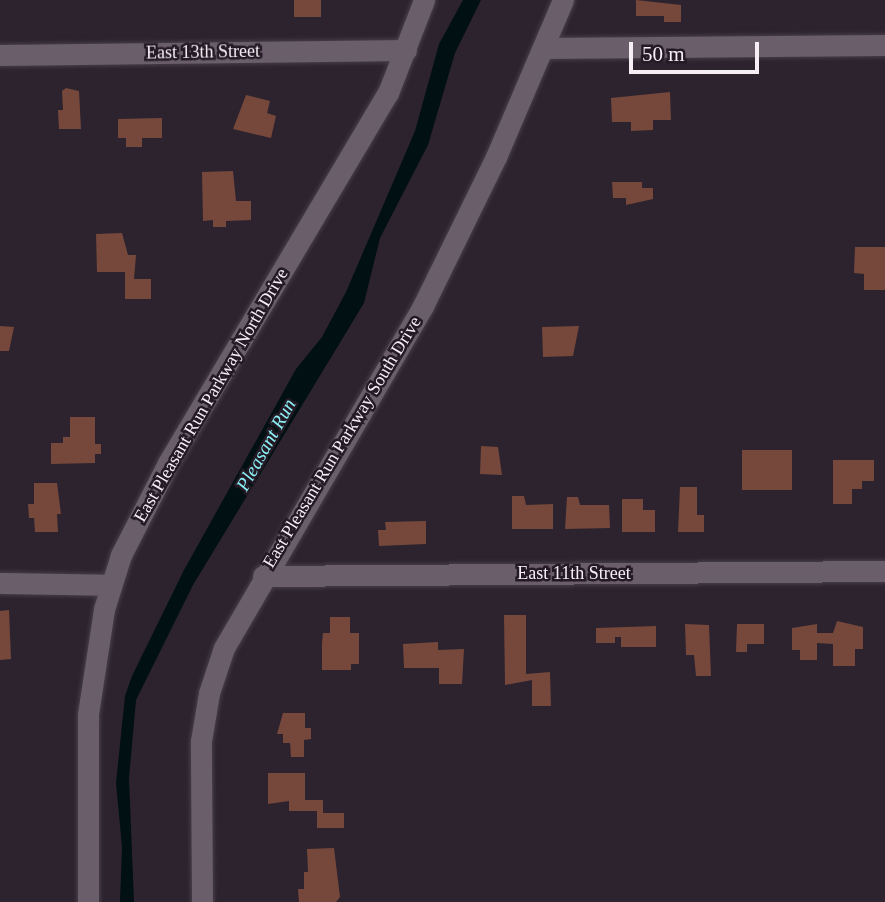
<!DOCTYPE html>
<html>
<head>
<meta charset="utf-8">
<style>
  body { margin:0 }
  #map { position:relative; width:885px; height:902px; overflow:hidden; background:#2d232e; font-family:"Times New Roman",serif }
  div>[style] { position:absolute }
  [style*='--x'] { left:calc(var(--x)*1px); top:calc(var(--y)*1px); width:calc(var(--w)*1px); rotate:calc(var(--a)*1deg) }
  .water>* { inset:0; background:#011012 }
  .building>* { inset:0; background:#75483b; transform-origin:0 0 }
  .roads { filter:drop-shadow(0 0 2px #463e47) drop-shadow(0 0 2px #463e47) }
  .minor>* { height:21px; margin:-10.5px; padding:0 10.5px; transform-origin:10.5px; border-radius:10.5px; background:#6a5e6b }
  span { translate:-50% -50%; white-space:nowrap; text-align:center; line-height:1.15; -webkit-text-stroke:5px #241a25; paint-order:stroke }
  .street-label { font-size:18px; color:#f5eef5 }
  .water-label { font-size:19px; color:#8cf1f7; font-style:italic }
  .scale { position:absolute; left:629px; top:42px; width:130px; height:32px; box-sizing:border-box; border:4px solid #f5eef5; border-top:0; padding-left:9px; font-size:21px; line-height:24px; white-space:nowrap; color:#f5eef5; -webkit-text-stroke:5px #241a25; paint-order:stroke }
</style>
</head>
<body>
<div id="map">
  <div class="water">
    <i style="clip-path:polygon(463px 0,481px 0,455px 53px,428px 145px,380px 238px,364px 303px,193px 585px,136px 700px,129px 778px,134px 902px,120px 902px,122px 847px,116px 783px,125px 696px,132px 676px,184px 570px,296px 369px,322px 337px,346px 292px,415px 131px,439px 44px)"></i>
  </div>
  <div class="building">
    <i style="left:294px;top:0;width:27px;height:17px"></i>
    <i style="clip-path:polygon(636px 0,681px 5px,681px 22px,664px 22px,664px 16px,636px 16px)"></i>
    <i style="clip-path:polygon(66px 88px,79px 91px,81px 129px,59px 129px,58px 110px,63px 110px,62px 91px)"></i>
    <i style="clip-path:polygon(670px 92px,671px 120px,653px 120px,653px 130px,631px 131px,631px 122px,612px 122px,611px 98px)"></i>
    <i style="clip-path:polygon(246px 95px,270px 101px,267px 113px,276px 116px,271px 138px,233px 129px)"></i>
    <i style="clip-path:polygon(162px 118px,162px 138px,142px 138px,142px 147px,126px 147px,126px 138px,118px 138px,118px 119px)"></i>
    <i style="clip-path:polygon(233px 171px,236px 201px,251px 201px,251px 220px,226px 221px,226px 227px,213px 227px,213px 220px,203px 221px,202px 172px)"></i>
    <i style="clip-path:polygon(612px 182px,642px 182px,642px 188px,653px 188px,653px 199px,626px 205px,626px 198px,613px 198px)"></i>
    <i style="clip-path:polygon(122px 233px,128px 255px,136px 255px,134px 279px,151px 279px,151px 299px,125px 299px,125px 272px,97px 272px,96px 234px)"></i>
    <i style="clip-path:polygon(855px 247px,885px 247px,885px 290px,864px 290px,864px 274px,854px 273px)"></i>
    <i style="clip-path:polygon(0 326px,14px 327px,9px 351px,0 351px)"></i>
    <i style="clip-path:polygon(579px 326px,573px 356px,543px 357px,542px 327px)"></i>
    <i style="clip-path:polygon(70px 417px,95px 417px,95px 444px,101px 444px,101px 454px,95px 454px,95px 463px,51px 464px,51px 443px,63px 443px,63px 437px,70px 437px)"></i>
    <i style="clip-path:polygon(481px 446px,498px 447px,502px 475px,480px 474px)"></i>
    <i style="left:742px;top:450px;width:50px;height:40px"></i>
    <i style="clip-path:polygon(833px 460px,874px 460px,874px 481px,862px 481px,862px 489px,852px 489px,852px 504px,833px 504px)"></i>
    <i style="clip-path:polygon(34px 483px,57px 483px,61px 514px,57px 514px,58px 532px,35px 532px,34px 518px,29px 518px,28px 504px,34px 504px)"></i>
    <i style="clip-path:polygon(680px 487px,697px 487px,697px 515px,704px 515px,704px 532px,678px 532px)"></i>
    <i style="clip-path:polygon(512px 496px,524px 496px,526px 505px,553px 504px,553px 529px,512px 529px)"></i>
    <i style="clip-path:polygon(567px 497px,578px 497px,580px 505px,609px 505px,610px 528px,565px 529px)"></i>
    <i style="clip-path:polygon(622px 499px,643px 499px,643px 510px,655px 510px,655px 532px,622px 532px)"></i>
    <i style="clip-path:polygon(426px 521px,426px 544px,379px 546px,378px 530px,386px 530px,385px 522px)"></i>
    <i style="clip-path:polygon(9px 610px,11px 659px,0 660px,0 611px)"></i>
    <i style="clip-path:polygon(504px 615px,526px 615px,526px 674px,550px 672px,551px 706px,532px 706px,532px 680px,505px 685px)"></i>
    <i style="clip-path:polygon(330px 617px,350px 617px,350px 633px,359px 633px,359px 664px,351px 664px,351px 670px,322px 670px,322px 643px,323px 633px,330px 633px)"></i>
    <i style="clip-path:polygon(837px 621px,863px 627px,863px 649px,855px 649px,855px 666px,833px 666px,833px 644px,817px 643px,817px 660px,800px 660px,800px 650px,792px 650px,792px 628px,817px 624px,817px 633px,833px 633px)"></i>
    <i style="clip-path:polygon(685px 624px,709px 625px,711px 676px,696px 676px,694px 655px,686px 655px)"></i>
    <i style="clip-path:polygon(737px 624px,764px 624px,764px 644px,747px 644px,747px 652px,736px 652px)"></i>
    <i style="clip-path:polygon(656px 626px,656px 647px,621px 647px,621px 637px,615px 637px,615px 643px,596px 643px,596px 628px)"></i>
    <i style="clip-path:polygon(438px 642px,438px 650px,464px 649px,462px 684px,439px 684px,439px 668px,404px 668px,403px 644px)"></i>
    <i style="clip-path:polygon(283px 713px,305px 713px,305px 728px,311px 728px,311px 739px,304px 740px,304px 757px,291px 757px,290px 743px,283px 743px,283px 734px,277px 734px)"></i>
    <i style="clip-path:polygon(268px 773px,305px 773px,305px 800px,323px 800px,323px 813px,344px 813px,344px 828px,317px 828px,317px 811px,289px 811px,289px 801px,268px 804px)"></i>
    <i style="clip-path:polygon(334px 848px,340px 897px,336px 902px,299px 902px,298px 889px,304px 889px,304px 872px,308px 872px,307px 849px)"></i>
  </div>
  <div class="roads">
    <div class="minor">
      <i style="--x:544;--y:48;--w:341;--a:-0.5"></i>
      <i style="--x:0;--y:55;--w:406;--a:-0.7"></i>
      <i style="--x:263;--y:576;--w:622;--a:-0.46"></i>
      <i style="--x:0;--y:583;--w:111;--a:1"></i>
      <i style="--x:88;--y:902;--w:188;--a:-90"></i>
      <i style="--x:88;--y:714;--w:106;--a:-81.3"></i>
      <i style="--x:104;--y:609;--w:57;--a:-72.5"></i>
      <i style="--x:121;--y:555;--w:103;--a:-62.9"></i>
      <i style="--x:168;--y:463;--w:430;--a:-59.3"></i>
      <i style="--x:388;--y:93;--w:100;--a:-68.8"></i>
      <i style="--x:202;--y:902;--w:161;--a:-90.4"></i>
      <i style="--x:201;--y:741;--w:49;--a:-80.5"></i>
      <i style="--x:209;--y:693;--w:47;--a:-71.6"></i>
      <i style="--x:224;--y:648;--w:396;--a:-59.8"></i>
      <i style="--x:423;--y:306;--w:166;--a:-63.9"></i>
      <i style="--x:496;--y:157;--w:171;--a:-66.9"></i>
    </div>
  </div>
  <div class="street-label">
    <span style="left:203px;top:52px;rotate:-1deg">East 13th Street</span>
    <span style="left:211px;top:395px;rotate:-60deg">East Pleasant Run Parkway North Drive</span>
    <span style="left:342px;top:442px;rotate:-59deg">East Pleasant Run Parkway South Drive</span>
    <span style="left:574px;top:573px">East 11th Street</span>
  </div>
  <div class="water-label">
    <span style="left:266px;top:445px;rotate:-61deg">Pleasant Run</span>
  </div>
  <div class="scale">50 m</div>
</div>
</body>
</html>
